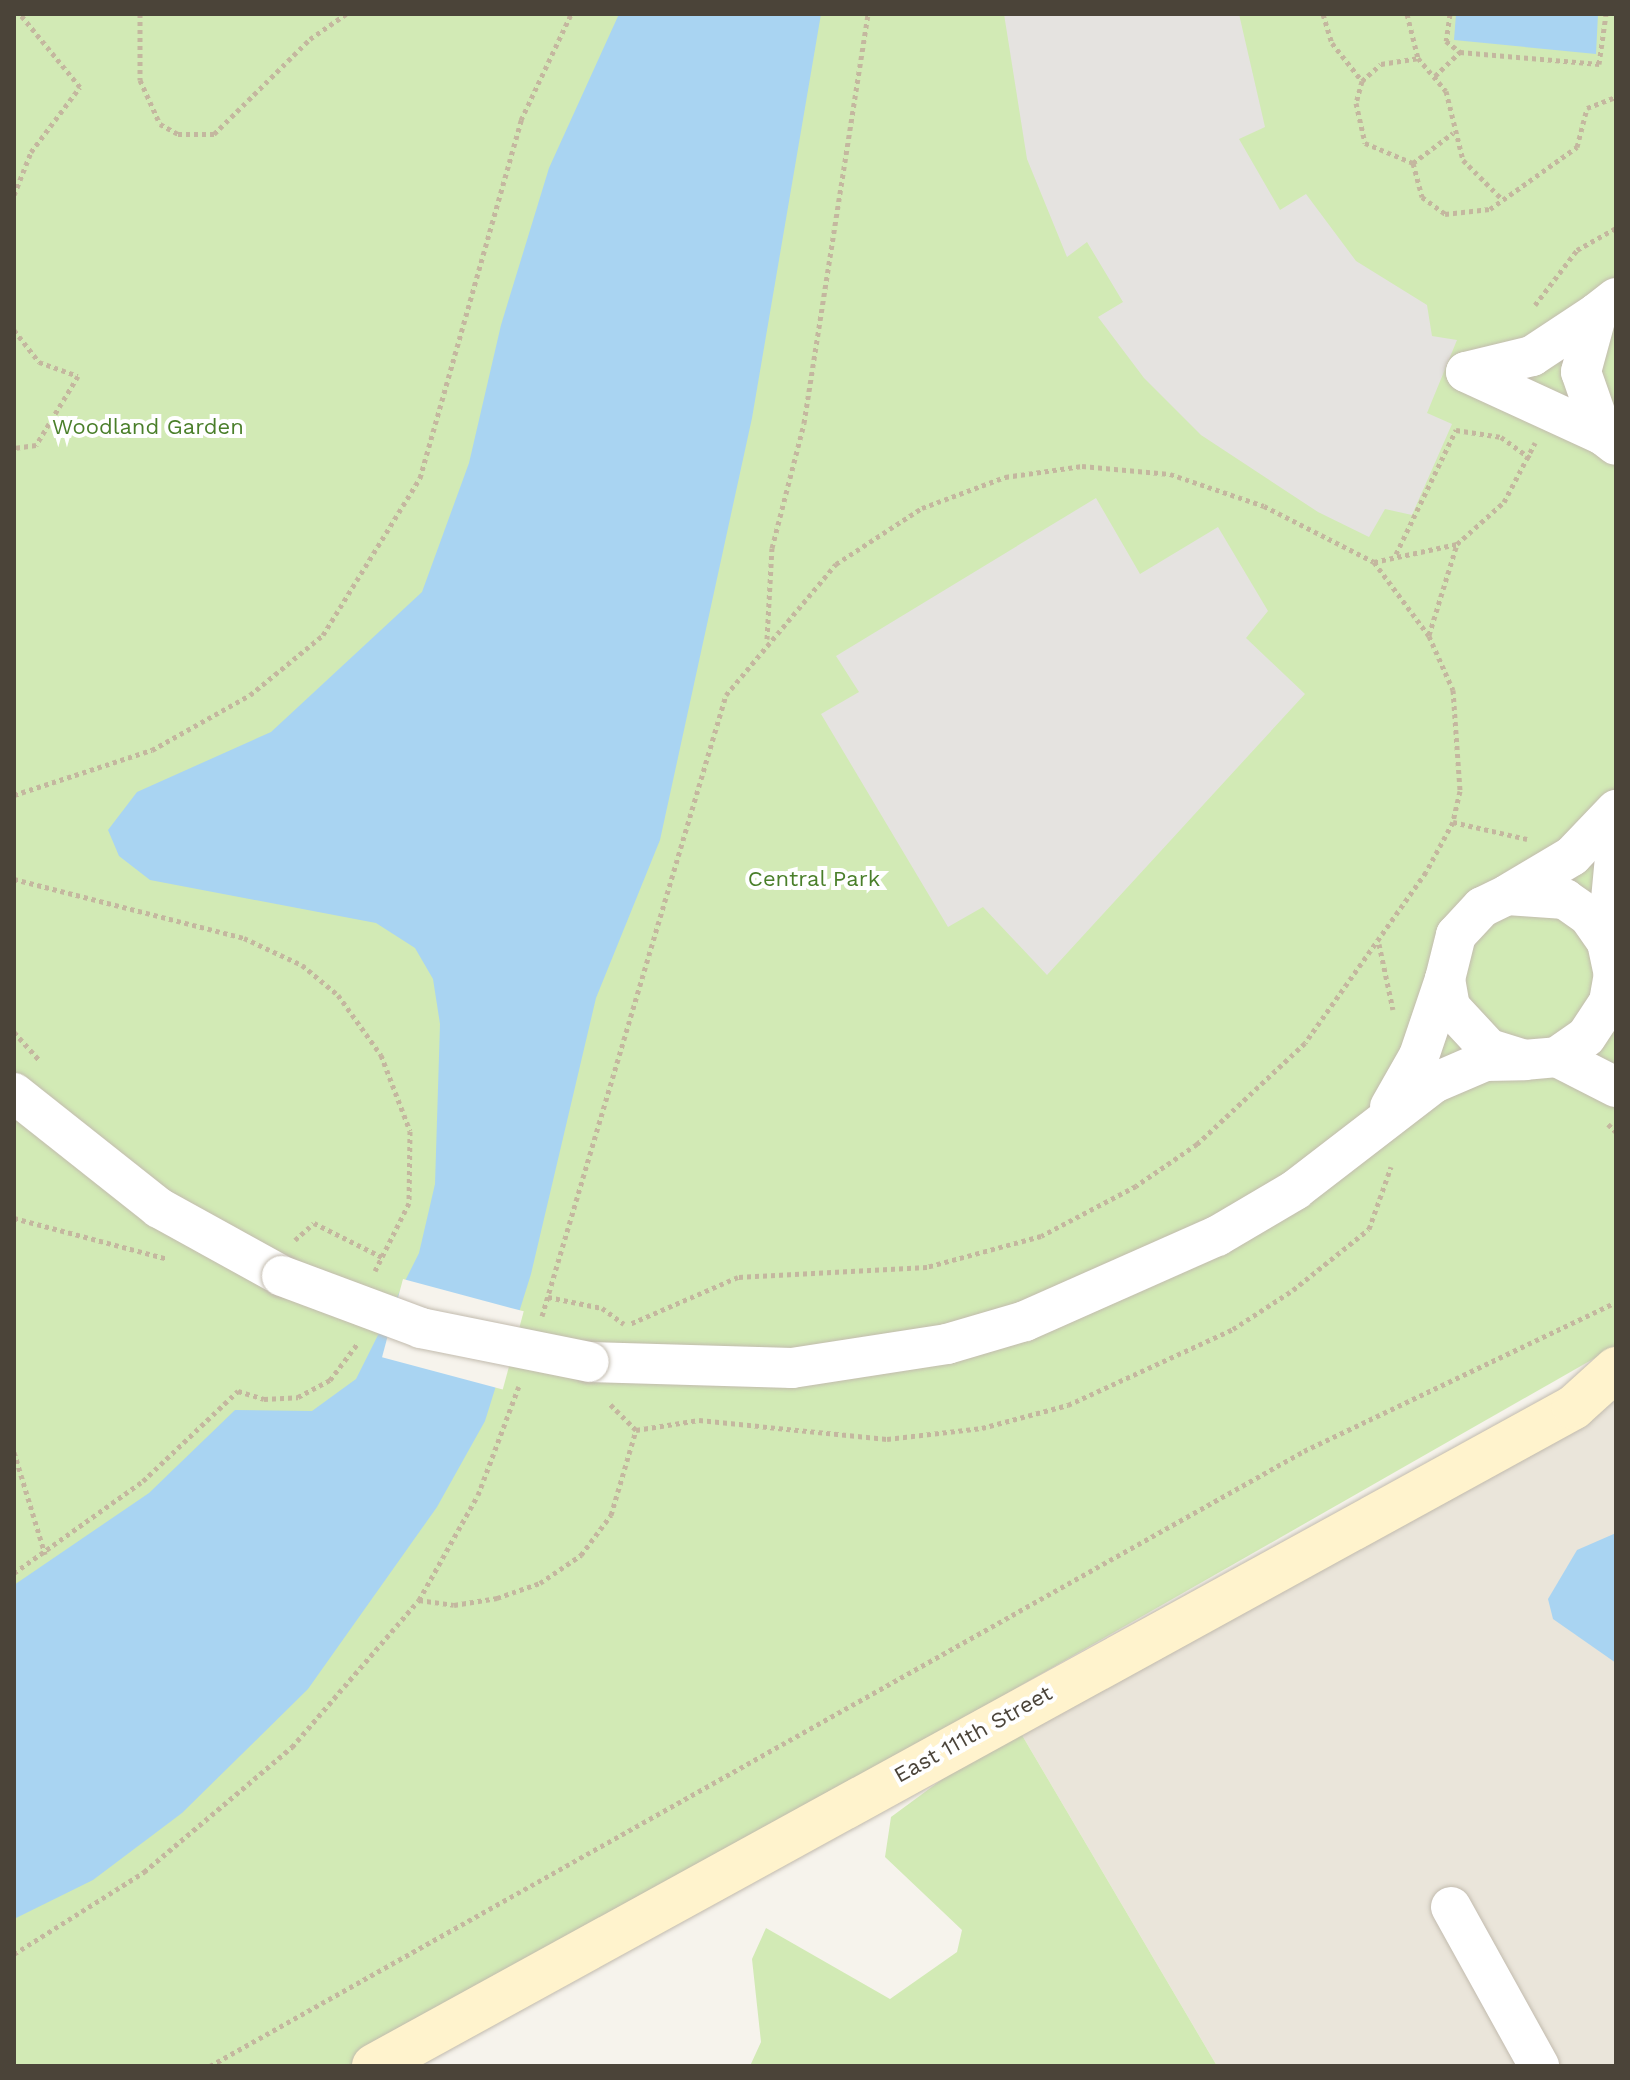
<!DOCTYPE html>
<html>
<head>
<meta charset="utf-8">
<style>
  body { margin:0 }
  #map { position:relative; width:1630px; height:2080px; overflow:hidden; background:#f6f3ec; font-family:"Work Sans",sans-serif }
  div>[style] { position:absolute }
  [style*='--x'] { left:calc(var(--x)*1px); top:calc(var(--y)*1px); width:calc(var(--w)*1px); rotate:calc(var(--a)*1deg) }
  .residential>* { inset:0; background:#eae5da }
  .green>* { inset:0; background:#d2eab5 }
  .parking>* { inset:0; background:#e5e3e0 }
  .water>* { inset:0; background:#a9d4f2 }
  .pier>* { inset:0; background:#f6f3ec; transform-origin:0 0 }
  .path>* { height:5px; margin-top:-2.5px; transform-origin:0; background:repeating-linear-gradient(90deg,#c4b79f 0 4px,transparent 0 8px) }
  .roads { filter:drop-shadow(0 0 2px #c2bbae) drop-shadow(0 0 2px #c2bbae) }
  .street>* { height:40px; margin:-20px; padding:0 20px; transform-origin:20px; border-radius:20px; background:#fff }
  .secondary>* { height:44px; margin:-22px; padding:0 22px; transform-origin:22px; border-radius:22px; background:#fff3cd }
  .bridges { filter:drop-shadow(0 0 2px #c2bbae) drop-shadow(0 0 2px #c2bbae) }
  .street-bridge>* { height:40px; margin:-20px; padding:0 20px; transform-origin:20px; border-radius:20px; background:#fff }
  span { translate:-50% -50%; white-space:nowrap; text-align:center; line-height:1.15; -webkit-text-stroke:8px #fff; paint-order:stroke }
  .park-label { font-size:22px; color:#4a7f2a }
  .street-label { font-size:22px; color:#4b4439 }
  .frame { position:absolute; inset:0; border:16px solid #4b4439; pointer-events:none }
</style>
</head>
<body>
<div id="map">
  <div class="residential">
    <i style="clip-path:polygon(1616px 1397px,1616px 2066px,1217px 2066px,1016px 1725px)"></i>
  </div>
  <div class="green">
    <i style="clip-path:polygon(14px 14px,1616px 14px,1616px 1346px,354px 2066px,14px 2066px)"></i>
    <i style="clip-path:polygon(1016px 1725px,1217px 2066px,750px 2066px,761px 2042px,752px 1959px,766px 1928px,890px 1999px,957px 1952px,962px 1930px,885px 1857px,891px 1817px)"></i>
  </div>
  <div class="parking">
    <i style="clip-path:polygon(1004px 14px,1239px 14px,1265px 127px,1239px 139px,1280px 210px,1306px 194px,1356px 261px,1427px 305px,1432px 336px,1457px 340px,1427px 413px,1452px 424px,1412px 515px,1385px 509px,1369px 537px,1318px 512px,1201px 435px,1144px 378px,1098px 317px,1123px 302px,1087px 242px,1067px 257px,1027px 159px)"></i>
    <i style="clip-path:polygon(1096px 498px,1140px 574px,1218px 527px,1268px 611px,1246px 638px,1305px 694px,1047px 975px,983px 907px,948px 927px,821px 714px,859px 692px,836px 656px)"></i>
  </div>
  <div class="water">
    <i style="clip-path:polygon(619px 14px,821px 14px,752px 418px,660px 840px,596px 998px,531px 1274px,485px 1421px,437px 1507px,308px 1689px,182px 1813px,93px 1880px,14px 1919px,14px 1585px,149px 1493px,235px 1410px,312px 1411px,356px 1379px,419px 1253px,435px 1184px,440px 1024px,433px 979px,415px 948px,376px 923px,150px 880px,119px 856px,108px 830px,137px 792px,271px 732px,422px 592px,469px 463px,501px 325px,549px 168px)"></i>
    <i style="clip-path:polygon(1456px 14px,1598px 14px,1596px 54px,1454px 40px)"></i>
    <i style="clip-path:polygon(1616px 1533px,1616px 1663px,1553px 1619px,1548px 1599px,1577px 1550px)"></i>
  </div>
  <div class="pier">
    <i style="left:403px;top:1279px;width:125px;height:81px;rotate:15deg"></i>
  </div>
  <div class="path">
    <i style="--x:140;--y:14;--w:66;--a:90"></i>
    <i style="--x:140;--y:80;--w:48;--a:65.6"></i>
    <i style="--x:160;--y:124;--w:21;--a:29"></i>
    <i style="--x:178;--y:134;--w:36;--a:0"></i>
    <i style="--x:214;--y:134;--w:135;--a:-44.7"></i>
    <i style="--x:310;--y:39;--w:44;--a:-34.8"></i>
    <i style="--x:1323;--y:14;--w:30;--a:73"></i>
    <i style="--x:1332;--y:43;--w:48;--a:51.7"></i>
    <i style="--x:1362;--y:81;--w:23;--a:105"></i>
    <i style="--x:1356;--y:103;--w:41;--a:77.3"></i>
    <i style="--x:1365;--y:143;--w:52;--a:22.6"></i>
    <i style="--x:1413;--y:163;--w:35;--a:75"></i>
    <i style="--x:1422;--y:197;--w:29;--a:36"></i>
    <i style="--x:1445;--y:214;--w:45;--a:-6.3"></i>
    <i style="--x:1490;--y:209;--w:107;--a:-35.5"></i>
    <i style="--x:1577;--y:147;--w:40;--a:-75.6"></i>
    <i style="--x:1587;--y:108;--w:31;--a:-21"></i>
    <i style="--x:1407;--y:14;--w:45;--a:76"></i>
    <i style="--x:1418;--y:58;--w:43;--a:49.7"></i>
    <i style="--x:1446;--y:91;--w:71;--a:76.2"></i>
    <i style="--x:1463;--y:160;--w:54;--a:45"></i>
    <i style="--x:1450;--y:14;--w:27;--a:98"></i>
    <i style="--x:1446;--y:41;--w:18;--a:38"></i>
    <i style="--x:1460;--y:52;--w:140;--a:4.9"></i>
    <i style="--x:1599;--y:64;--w:50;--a:-82"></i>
    <i style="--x:1435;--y:76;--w:35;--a:-44"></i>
    <i style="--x:1362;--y:81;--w:25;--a:-42"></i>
    <i style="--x:1381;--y:64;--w:37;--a:-9"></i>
    <i style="--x:1413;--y:163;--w:50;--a:-36.9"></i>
    <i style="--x:14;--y:195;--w:46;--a:-68.4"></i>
    <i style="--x:31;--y:152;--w:81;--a:-53"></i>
    <i style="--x:80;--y:87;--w:94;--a:-129.4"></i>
    <i style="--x:1535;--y:305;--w:69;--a:-52.6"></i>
    <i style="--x:1577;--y:250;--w:45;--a:-29.4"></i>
    <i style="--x:14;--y:330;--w:41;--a:52"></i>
    <i style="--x:39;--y:362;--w:41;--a:19.7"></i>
    <i style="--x:78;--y:376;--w:81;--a:121.3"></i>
    <i style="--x:36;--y:445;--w:22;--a:172"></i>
    <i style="--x:1396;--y:554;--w:138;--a:-64.2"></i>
    <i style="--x:1456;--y:430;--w:46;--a:8.8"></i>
    <i style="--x:1501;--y:437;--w:36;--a:36"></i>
    <i style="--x:1374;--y:562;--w:85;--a:-12.2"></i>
    <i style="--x:1429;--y:635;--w:95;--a:-72.9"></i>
    <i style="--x:1457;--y:544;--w:63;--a:-41.8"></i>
    <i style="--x:1504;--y:502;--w:67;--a:-62.3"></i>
    <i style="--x:767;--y:639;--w:91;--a:-86.9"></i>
    <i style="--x:772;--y:548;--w:129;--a:-75.6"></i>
    <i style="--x:804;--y:423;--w:414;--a:-81.1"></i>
    <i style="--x:14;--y:795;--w:145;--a:-18.1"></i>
    <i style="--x:152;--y:750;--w:112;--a:-29.3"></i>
    <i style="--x:250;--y:695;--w:94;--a:-39.4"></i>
    <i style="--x:323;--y:635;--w:185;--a:-58.3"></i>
    <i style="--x:420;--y:478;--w:372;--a:-74.2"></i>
    <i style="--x:521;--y:120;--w:117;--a:-64.7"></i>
    <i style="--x:1453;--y:822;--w:76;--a:12.9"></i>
    <i style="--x:14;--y:879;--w:237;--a:14.4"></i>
    <i style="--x:244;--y:938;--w:64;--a:25"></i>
    <i style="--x:302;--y:965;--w:47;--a:39.8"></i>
    <i style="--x:338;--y:995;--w:74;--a:54.4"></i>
    <i style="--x:381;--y:1055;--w:81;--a:69.1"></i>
    <i style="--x:410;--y:1131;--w:72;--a:90.8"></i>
    <i style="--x:409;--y:1203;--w:76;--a:116.6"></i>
    <i style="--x:1379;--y:944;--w:67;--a:78"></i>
    <i style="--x:14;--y:1032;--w:39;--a:48"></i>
    <i style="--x:1608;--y:1124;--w:11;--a:45"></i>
    <i style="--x:14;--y:1218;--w:159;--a:14.9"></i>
    <i style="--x:295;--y:1240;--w:25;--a:-42"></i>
    <i style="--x:314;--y:1223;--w:76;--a:26.6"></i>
    <i style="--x:548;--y:1297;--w:55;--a:11.5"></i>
    <i style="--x:602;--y:1308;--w:27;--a:36"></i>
    <i style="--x:542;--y:1316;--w:648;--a:-73.5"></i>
    <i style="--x:726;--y:695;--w:171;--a:-50"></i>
    <i style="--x:836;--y:564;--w:103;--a:-33.1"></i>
    <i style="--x:922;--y:508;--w:89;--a:-20.5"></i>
    <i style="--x:1005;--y:477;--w:78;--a:-8.1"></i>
    <i style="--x:1082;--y:466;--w:88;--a:5.2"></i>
    <i style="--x:1170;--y:474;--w:99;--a:18.8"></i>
    <i style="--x:1264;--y:506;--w:123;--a:27"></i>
    <i style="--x:1374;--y:562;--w:92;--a:53.4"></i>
    <i style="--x:1429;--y:636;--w:59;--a:66"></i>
    <i style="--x:1453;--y:690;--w:101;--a:86"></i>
    <i style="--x:1460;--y:791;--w:32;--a:103"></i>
    <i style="--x:1453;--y:822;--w:57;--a:118.4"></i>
    <i style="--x:1426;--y:872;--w:209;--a:125.3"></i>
    <i style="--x:1305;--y:1043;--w:148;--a:136.9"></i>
    <i style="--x:1197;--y:1144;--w:74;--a:145.5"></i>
    <i style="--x:1136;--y:1186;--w:107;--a:152.2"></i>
    <i style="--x:1041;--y:1236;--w:118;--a:164.8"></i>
    <i style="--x:927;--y:1267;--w:189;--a:177"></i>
    <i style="--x:738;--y:1277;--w:118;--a:156.5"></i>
    <i style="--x:636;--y:1430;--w:64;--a:-9"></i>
    <i style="--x:699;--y:1420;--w:189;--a:5.8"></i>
    <i style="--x:887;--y:1439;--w:96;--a:-6.6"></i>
    <i style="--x:982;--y:1428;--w:89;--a:-15"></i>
    <i style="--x:1068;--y:1405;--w:182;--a:-24.7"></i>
    <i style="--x:1233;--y:1329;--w:72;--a:-33"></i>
    <i style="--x:1293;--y:1290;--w:97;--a:-38.8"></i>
    <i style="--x:1369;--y:1229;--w:66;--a:-70.5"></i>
    <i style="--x:14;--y:1452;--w:107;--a:73.1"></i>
    <i style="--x:14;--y:1573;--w:158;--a:-35.5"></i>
    <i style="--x:143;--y:1481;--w:131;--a:-43.5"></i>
    <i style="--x:238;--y:1391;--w:27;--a:17"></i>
    <i style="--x:264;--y:1399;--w:34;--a:-3"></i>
    <i style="--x:298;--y:1397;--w:36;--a:-28"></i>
    <i style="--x:330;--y:1380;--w:46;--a:-52.9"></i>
    <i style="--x:419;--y:1600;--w:35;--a:8"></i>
    <i style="--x:454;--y:1605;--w:44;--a:-9.2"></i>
    <i style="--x:497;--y:1598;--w:46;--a:-19.2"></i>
    <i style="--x:540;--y:1583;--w:50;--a:-34.3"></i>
    <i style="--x:581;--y:1555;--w:50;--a:-53.1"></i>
    <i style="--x:611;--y:1515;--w:89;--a:-73.6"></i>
    <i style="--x:636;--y:1430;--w:40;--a:-135"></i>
    <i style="--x:14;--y:1954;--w:154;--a:-32.2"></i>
    <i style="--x:144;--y:1872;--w:194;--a:-40.2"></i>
    <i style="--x:292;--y:1747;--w:194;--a:-49.2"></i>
    <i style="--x:419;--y:1600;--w:120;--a:-60.7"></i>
    <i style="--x:478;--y:1495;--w:116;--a:-69.4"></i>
    <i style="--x:210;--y:2066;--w:1255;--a:-29.34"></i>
    <i style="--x:1304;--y:1451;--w:346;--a:-25.5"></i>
  </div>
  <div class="roads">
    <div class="street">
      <i style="--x:1616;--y:298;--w:24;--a:142"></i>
      <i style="--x:1597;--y:313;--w:61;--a:105.2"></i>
      <i style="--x:1581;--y:372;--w:67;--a:70.8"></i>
      <i style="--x:1603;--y:435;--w:16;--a:38"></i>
      <i style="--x:1466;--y:372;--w:151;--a:24.7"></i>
      <i style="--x:1466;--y:372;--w:68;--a:-13.6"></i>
      <i style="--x:1532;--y:356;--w:78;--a:-33.5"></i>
      <i style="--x:1510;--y:893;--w:72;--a:-30.8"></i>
      <i style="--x:1572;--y:856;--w:64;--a:-46.3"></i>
      <i style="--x:1607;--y:942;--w:32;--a:-125"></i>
      <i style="--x:1589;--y:916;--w:29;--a:-145"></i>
      <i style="--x:1565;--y:899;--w:58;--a:-176.1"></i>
      <i style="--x:1507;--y:895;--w:28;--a:154"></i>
      <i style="--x:1482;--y:907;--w:38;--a:133"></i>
      <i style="--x:1456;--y:935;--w:45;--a:104"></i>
      <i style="--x:1445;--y:979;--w:28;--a:80"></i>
      <i style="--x:1450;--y:1007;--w:57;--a:47.1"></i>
      <i style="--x:1489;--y:1049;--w:37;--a:17"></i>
      <i style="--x:1524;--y:1060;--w:33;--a:-5"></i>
      <i style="--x:1557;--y:1057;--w:35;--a:-35"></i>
      <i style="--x:1586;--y:1037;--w:42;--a:-56.7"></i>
      <i style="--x:1609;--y:1002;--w:27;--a:-80"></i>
      <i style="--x:1614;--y:975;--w:34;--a:-102"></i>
      <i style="--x:1607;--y:942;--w:96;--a:-84.6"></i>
      <i style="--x:1557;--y:1057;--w:66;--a:27"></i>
      <i style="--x:14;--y:1093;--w:185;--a:38.4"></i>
      <i style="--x:159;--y:1208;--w:141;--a:28.9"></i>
      <i style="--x:1390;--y:1107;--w:59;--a:-60.4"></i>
      <i style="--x:1419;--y:1056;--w:81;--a:-71.3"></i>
      <i style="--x:589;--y:1362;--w:203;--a:1.7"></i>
      <i style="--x:792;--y:1368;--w:157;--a:-8.8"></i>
      <i style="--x:947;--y:1344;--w:81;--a:-16.4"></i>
      <i style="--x:1025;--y:1321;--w:210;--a:-23.9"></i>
      <i style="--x:1217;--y:1236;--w:91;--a:-30.5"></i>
      <i style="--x:1295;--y:1190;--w:175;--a:-37.6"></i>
      <i style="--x:1434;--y:1083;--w:56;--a:-23.3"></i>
      <i style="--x:1485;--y:1061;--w:39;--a:-1"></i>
      <i style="--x:1451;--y:1907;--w:182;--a:61"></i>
    </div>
    <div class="secondary">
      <i style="--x:374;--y:2066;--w:1369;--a:-28.77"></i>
      <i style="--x:1574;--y:1407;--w:57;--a:-42.1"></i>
    </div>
  </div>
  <div class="bridges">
    <div class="street-bridge">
      <i style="--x:282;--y:1276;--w:148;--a:20.5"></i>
      <i style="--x:421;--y:1328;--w:171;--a:11.4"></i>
    </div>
  </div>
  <div class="park-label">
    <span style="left:148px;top:427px">Woodland Garden</span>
    <span style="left:814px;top:879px">Central Park</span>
  </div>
  <div class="street-label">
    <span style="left:973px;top:1734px;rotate:-29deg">East 111th Street</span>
  </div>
  <div class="frame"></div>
</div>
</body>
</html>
